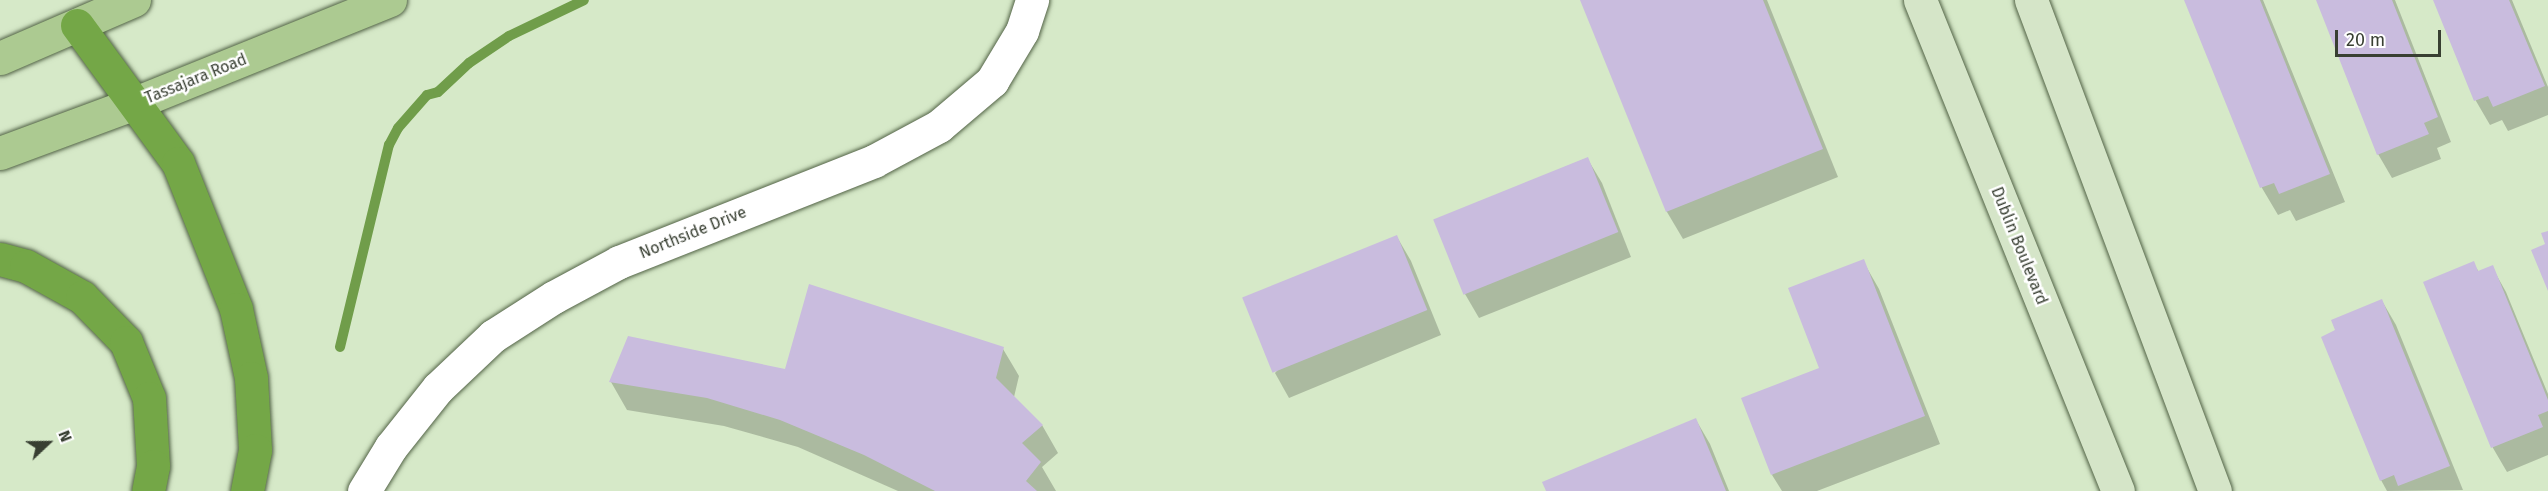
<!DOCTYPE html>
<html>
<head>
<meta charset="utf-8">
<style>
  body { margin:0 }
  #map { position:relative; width:2548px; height:491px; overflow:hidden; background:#d6e9c8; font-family:"Fira Sans",sans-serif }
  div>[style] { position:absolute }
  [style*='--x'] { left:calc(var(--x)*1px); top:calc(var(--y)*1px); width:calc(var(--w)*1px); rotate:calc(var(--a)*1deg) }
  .shadow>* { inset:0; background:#0003 }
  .stream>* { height:10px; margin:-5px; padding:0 5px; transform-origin:5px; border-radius:5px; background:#709d4a }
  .building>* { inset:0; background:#c9bcde; transform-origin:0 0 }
  .roads { filter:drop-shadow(0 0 2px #526346) drop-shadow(0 0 2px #526346) }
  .street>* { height:33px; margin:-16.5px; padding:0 16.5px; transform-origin:16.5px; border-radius:16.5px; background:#fff }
  .secondary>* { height:33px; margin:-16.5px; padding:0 16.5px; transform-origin:16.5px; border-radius:16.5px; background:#d5e5c8 }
  .primary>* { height:33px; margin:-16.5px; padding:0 16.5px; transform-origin:16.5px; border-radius:16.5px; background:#acca91 }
  .highway>* { height:33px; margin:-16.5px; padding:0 16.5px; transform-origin:16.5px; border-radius:16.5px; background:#74a747 }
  span { translate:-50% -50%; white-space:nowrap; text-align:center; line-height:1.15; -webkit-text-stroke:5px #fff; paint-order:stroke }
  .street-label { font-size:16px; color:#383f32 }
  .north { position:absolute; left:18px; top:413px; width:60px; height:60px; -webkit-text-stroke:4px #fff; paint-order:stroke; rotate:68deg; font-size:16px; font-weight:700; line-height:24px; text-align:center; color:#383f32 }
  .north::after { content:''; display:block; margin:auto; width:21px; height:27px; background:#383f32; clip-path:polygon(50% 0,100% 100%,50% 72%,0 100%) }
  .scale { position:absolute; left:2335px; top:30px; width:106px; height:27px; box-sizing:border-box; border:3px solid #383f32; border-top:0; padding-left:8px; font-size:18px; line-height:21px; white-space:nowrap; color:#383f32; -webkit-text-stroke:4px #fff; paint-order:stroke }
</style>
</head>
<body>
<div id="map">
  <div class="shadow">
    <i style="clip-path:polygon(1582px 0,1767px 0,1838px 177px,1683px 239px,1667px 212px)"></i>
    <i style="clip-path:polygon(2185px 0,2263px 0,2345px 202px,2296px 221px,2290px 210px,2278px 215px,2262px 188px)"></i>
    <i style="clip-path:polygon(2317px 0,2395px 0,2451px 142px,2437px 148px,2441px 159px,2392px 178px,2378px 154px)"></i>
    <i style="clip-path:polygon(2435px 0,2512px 0,2548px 87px,2548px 115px,2508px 131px,2502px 120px,2490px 125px,2476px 101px)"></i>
    <i style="clip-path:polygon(1587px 158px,1602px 183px,1631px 257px,1479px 318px,1465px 294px,1435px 220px)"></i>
    <i style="clip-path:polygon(1397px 237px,1411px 261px,1441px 335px,1289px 398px,1275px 373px)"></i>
    <i style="clip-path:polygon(1863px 261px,1879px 289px,1940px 444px,1817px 491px,1782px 491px,1772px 475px,1821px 369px)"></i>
    <i style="clip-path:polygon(2473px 263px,2479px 272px,2492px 267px,2506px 292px,2548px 394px,2548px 455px,2507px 472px,2493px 448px,2425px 283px)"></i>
    <i style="clip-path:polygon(2382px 301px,2396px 325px,2463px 490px,2387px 491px,2381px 480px)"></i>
    <i style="clip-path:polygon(1003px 349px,1019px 376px,1014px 397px,1042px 425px,1058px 453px,1042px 467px,1056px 491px,898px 491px,798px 447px,724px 426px,627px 410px,611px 382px,786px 371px)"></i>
    <i style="clip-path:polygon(1696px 420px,1710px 444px,1729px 491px,1547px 491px)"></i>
  </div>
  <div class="stream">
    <i style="--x:340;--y:347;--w:208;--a:-76.4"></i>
    <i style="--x:389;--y:145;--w:19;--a:-62"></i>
    <i style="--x:398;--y:128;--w:44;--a:-48.7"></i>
    <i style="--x:427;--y:95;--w:11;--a:-15"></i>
    <i style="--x:438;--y:92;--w:42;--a:-43.1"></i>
    <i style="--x:469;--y:63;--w:48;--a:-34"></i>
    <i style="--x:509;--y:36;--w:83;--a:-25.6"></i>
  </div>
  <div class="building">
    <i style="clip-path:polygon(1580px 0,1763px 0,1823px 149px,1666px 212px)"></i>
    <i style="clip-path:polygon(2184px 0,2260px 0,2330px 174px,2279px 194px,2274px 183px,2260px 188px)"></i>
    <i style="clip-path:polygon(2316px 0,2392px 0,2438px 117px,2424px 123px,2429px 134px,2377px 155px)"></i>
    <i style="clip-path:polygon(2433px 0,2509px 0,2545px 86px,2493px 107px,2488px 96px,2474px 101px)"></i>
    <i style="left:1588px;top:157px;width:81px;height:167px;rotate:68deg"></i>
    <i style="clip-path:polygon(2548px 231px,2548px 291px,2531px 250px,2545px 244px,2541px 233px)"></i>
    <i style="left:1397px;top:235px;width:81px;height:167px;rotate:68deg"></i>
    <i style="clip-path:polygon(1864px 259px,1925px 416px,1771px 475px,1741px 398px,1819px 368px,1788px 288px)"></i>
    <i style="clip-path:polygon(2474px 261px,2478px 271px,2493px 265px,2548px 400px,2548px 411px,2538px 415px,2543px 427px,2491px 448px,2423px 282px)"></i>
    <i style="clip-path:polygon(809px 284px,1004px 347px,996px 378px,1043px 425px,1022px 443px,1041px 462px,1026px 481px,1037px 491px,935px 491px,864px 455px,780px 420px,707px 398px,609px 382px,628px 336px,785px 369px)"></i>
    <i style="clip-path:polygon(2382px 299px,2450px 466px,2398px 486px,2394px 475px,2380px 481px,2321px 337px,2335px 330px,2331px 320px)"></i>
    <i style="clip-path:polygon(1696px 418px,1726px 491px,1546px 491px,1542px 482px)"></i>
  </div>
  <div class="roads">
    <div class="street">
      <i style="--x:364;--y:491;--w:52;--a:-58.5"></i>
      <i style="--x:391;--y:447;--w:75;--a:-51.5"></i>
      <i style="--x:438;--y:388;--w:76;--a:-43.4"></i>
      <i style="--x:493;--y:336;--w:72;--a:-32.6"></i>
      <i style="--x:554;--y:297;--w:74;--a:-28.3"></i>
      <i style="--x:619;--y:262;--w:274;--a:-21.6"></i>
      <i style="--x:874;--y:161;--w:74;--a:-28.3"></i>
      <i style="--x:939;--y:126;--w:70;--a:-40.3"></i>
      <i style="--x:992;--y:81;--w:58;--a:-59"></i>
      <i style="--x:1022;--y:31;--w:33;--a:-72"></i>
    </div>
    <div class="secondary">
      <i style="--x:1920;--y:0;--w:529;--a:68.04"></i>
      <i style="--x:2031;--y:0;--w:524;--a:69.46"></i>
    </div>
    <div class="primary">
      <i style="--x:0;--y:58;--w:146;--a:-23.4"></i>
      <i style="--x:0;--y:153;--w:144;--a:-20.3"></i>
      <i style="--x:135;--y:103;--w:275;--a:-22"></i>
    </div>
    <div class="highway">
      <i style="--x:77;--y:25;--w:171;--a:53.8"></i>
      <i style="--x:178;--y:163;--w:157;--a:68.3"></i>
      <i style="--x:236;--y:309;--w:71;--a:77.7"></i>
      <i style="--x:251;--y:378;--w:72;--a:86.8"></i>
      <i style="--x:255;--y:450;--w:42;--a:101"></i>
      <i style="--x:0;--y:259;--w:27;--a:15"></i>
      <i style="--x:26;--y:266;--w:64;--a:29"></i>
      <i style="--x:82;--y:297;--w:63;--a:45.6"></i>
      <i style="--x:126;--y:342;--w:61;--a:67.7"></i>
      <i style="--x:149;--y:398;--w:68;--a:86.6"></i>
      <i style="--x:153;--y:466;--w:25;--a:101"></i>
    </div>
  </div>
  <div class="street-label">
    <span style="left:196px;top:79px;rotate:-22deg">Tassajara Road</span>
    <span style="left:693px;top:233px;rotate:-22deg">Northside Drive</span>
    <span style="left:2019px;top:246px;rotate:68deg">Dublin Boulevard</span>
  </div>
  <div class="north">N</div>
  <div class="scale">20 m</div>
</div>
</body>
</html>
